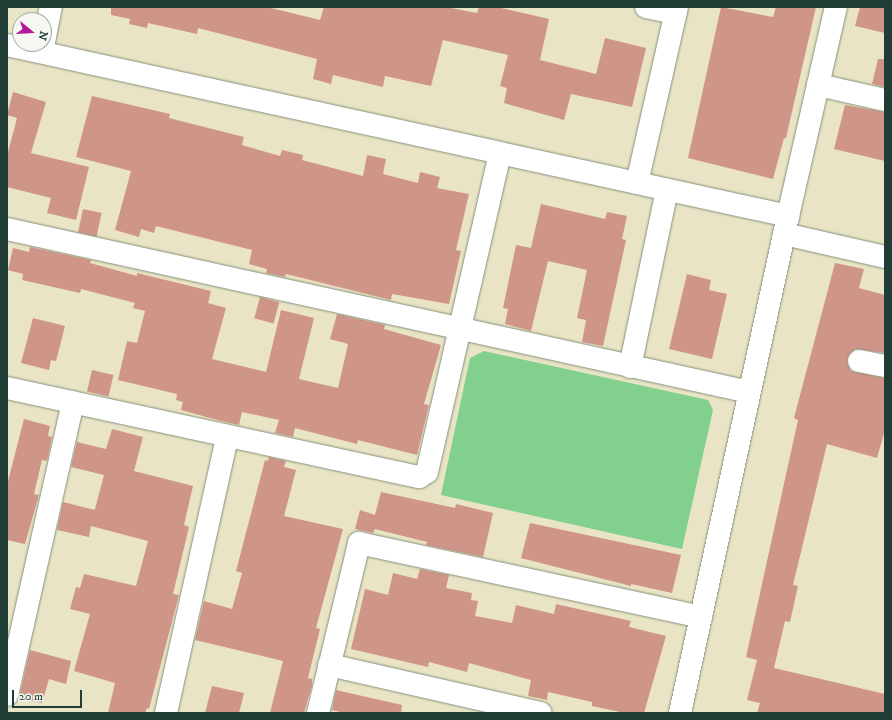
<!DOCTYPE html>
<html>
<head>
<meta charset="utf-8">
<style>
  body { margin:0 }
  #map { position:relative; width:892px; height:720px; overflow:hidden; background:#e9e4c5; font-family:"IM FELL DW Pica",serif }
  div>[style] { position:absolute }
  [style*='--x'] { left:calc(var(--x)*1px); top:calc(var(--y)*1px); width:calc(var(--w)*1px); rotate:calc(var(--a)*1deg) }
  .green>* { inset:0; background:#82d08e }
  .building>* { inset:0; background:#d09589; transform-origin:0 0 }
  .roads { filter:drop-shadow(0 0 1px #84907c) drop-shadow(0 0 1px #84907c) }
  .minor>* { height:22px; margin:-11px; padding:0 11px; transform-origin:11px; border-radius:11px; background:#fff }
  span { translate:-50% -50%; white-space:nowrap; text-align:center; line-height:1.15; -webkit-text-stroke:3px #f6f6f2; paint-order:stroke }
  .frame { position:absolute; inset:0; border:8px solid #1f3d34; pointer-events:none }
  .north { position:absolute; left:12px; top:12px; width:40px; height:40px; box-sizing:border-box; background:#f6f6f2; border:1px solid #a0aca6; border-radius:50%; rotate:108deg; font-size:11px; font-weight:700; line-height:16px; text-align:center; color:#1f3d34 }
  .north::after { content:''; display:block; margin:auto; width:14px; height:18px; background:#b5179e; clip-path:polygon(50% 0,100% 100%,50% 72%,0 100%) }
  .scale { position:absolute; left:12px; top:690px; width:70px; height:18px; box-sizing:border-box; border:2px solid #1f3d34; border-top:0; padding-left:5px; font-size:12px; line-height:14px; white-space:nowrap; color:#1f3d34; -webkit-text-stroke:3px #f6f6f2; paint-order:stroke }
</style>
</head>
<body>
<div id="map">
  <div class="green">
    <i style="clip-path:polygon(484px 351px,708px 400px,713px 410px,682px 549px,441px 495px,470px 358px)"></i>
  </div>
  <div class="building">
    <i style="clip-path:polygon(111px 7px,267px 7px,320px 20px,324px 7px,446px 7px,477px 13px,479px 7px,497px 7px,549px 19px,540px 60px,596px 74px,605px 38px,646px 48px,632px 107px,571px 94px,564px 120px,504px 103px,507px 88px,500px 86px,508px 55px,443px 40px,431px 86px,385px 76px,383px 87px,333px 75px,331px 84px,313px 79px,317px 59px,198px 28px,197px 34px,148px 23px,147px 28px,129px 24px,130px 19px,111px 15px)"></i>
    <i style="clip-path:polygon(721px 7px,773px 17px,776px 7px,816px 7px,786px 138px,784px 138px,773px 179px,688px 158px)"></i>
    <i style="clip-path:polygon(860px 7px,885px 7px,885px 33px,855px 26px)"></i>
    <i style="clip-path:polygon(878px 59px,885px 59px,885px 87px,872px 84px)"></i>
    <i style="clip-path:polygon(13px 92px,46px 102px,31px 153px,89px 167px,76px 220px,47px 213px,51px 198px,7px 187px,7px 156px,17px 118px,7px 115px)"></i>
    <i style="clip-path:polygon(92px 96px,170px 114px,169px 118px,244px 137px,242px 145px,280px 156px,282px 150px,303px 155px,302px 160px,363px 176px,367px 155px,386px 159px,383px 174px,418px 183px,420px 172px,440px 177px,437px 188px,469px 194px,456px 250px,461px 251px,449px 304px,392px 294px,391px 300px,286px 274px,285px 277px,266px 273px,267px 269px,249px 264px,252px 250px,156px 226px,154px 233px,141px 229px,139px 237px,115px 230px,131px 171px,76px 157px)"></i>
    <i style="clip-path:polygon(845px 105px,885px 112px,885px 161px,834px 149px)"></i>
    <i style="clip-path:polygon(541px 204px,605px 219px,607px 212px,627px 216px,622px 239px,626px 240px,603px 346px,582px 342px,586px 320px,577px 318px,587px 270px,548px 261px,531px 331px,505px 324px,508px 309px,503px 308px,516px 245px,531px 248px)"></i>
    <i style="left:83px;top:209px;width:19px;height:24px;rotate:12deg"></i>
    <i style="clip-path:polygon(30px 247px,91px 260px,90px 263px,137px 276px,137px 273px,211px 291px,208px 303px,226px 308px,212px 359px,266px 372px,281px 310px,314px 318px,299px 379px,338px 388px,348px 344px,330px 339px,337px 314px,385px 325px,384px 329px,441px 345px,424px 404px,429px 405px,417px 455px,358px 440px,357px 444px,295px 428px,293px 437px,275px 433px,279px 420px,242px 412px,239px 425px,221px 421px,181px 410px,183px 402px,176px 400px,177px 394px,118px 380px,127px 341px,137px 343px,145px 311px,133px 308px,135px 303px,81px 289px,80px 293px,22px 280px,23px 274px,8px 270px,13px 248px,29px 252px)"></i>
    <i style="clip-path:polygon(835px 263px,864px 269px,859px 288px,885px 295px,885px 353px,855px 349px,847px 359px,851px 371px,885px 378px,885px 430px,877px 458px,827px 444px,793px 585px,798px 586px,790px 622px,785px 621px,774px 668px,885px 694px,885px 713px,757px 713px,760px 703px,747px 700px,757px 660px,746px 657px,798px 420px,794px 418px)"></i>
    <i style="clip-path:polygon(687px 274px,711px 280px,709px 290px,727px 294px,712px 359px,669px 349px)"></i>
    <i style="left:260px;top:297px;width:20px;height:22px;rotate:15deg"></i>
    <i style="clip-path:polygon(33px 318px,65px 326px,56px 361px,51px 360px,49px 370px,21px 363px)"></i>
    <i style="left:92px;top:370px;width:22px;height:22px;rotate:13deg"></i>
    <i style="clip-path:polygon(24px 419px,50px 426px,48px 436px,52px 437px,47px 461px,42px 460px,34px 494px,39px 495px,25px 544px,7px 540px,7px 485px)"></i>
    <i style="clip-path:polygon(112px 429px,143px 437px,134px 471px,193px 486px,184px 525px,189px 527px,173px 594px,179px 595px,149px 709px,147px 708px,145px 713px,108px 713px,115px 683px,74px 671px,90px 614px,70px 609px,76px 587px,80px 588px,84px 574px,136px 586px,148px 541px,91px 526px,89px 537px,57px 530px,63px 502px,95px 510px,94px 513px,104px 475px,71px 467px,77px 442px,106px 449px)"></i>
    <i style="clip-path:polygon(269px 457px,286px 461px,284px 467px,296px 470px,284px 516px,343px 529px,316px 628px,320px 629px,308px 678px,312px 679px,312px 685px,304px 713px,270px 713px,283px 661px,195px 640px,204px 601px,232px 609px,242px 573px,236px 571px,265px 460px,268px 461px)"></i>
    <i style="clip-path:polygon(381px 492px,455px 508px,456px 504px,493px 513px,483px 557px,426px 545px,427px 542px,375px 529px,373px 533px,355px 529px,360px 510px,375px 515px)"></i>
    <i style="clip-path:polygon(530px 523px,681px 555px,672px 593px,631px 584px,631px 586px,521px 558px)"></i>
    <i style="clip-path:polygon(420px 569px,449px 575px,446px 588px,472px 593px,471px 600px,478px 601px,475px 616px,512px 623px,516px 605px,554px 614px,556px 604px,631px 621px,629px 627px,666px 636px,644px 713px,625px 713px,592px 706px,592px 702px,548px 692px,547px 700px,528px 696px,531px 680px,469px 663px,467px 672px,429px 662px,428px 667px,351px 649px,365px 589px,388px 595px,393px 573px,417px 579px)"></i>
    <i style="clip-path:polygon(30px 650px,71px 661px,66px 684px,49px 679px,42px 703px,19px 698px)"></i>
    <i style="clip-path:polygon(212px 686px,244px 693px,239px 713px,205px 713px)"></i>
    <i style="clip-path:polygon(336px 690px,402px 705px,401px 713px,344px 713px,332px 710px)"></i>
  </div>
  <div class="roads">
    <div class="minor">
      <i style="--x:646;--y:7;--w:30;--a:12"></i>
      <i style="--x:44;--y:42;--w:36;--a:-79"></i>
      <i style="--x:7;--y:45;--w:800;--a:12.35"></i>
      <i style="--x:818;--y:85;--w:69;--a:12.6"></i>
      <i style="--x:637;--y:183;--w:180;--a:-77.2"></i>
      <i style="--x:7;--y:229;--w:760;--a:12.39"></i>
      <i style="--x:784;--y:234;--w:104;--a:12.8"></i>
      <i style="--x:859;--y:361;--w:26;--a:11"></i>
      <i style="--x:630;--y:367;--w:181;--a:-78.2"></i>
      <i style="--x:7;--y:388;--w:422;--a:12.2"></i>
      <i style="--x:419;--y:477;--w:9;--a:-32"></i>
      <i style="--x:427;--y:472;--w:327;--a:-77.1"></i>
      <i style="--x:329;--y:665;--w:217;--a:12.8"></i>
      <i style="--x:7;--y:695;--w:300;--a:-77.3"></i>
      <i style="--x:166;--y:713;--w:282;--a:-77.5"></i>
      <i style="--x:318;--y:713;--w:175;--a:-76.4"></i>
      <i style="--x:359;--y:543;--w:350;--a:12.2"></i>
      <i style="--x:680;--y:713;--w:509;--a:-77.74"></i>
      <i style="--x:788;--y:216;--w:214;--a:-77.1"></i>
    </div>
  </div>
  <div class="frame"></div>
  <div class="north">N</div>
  <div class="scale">20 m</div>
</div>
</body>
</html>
